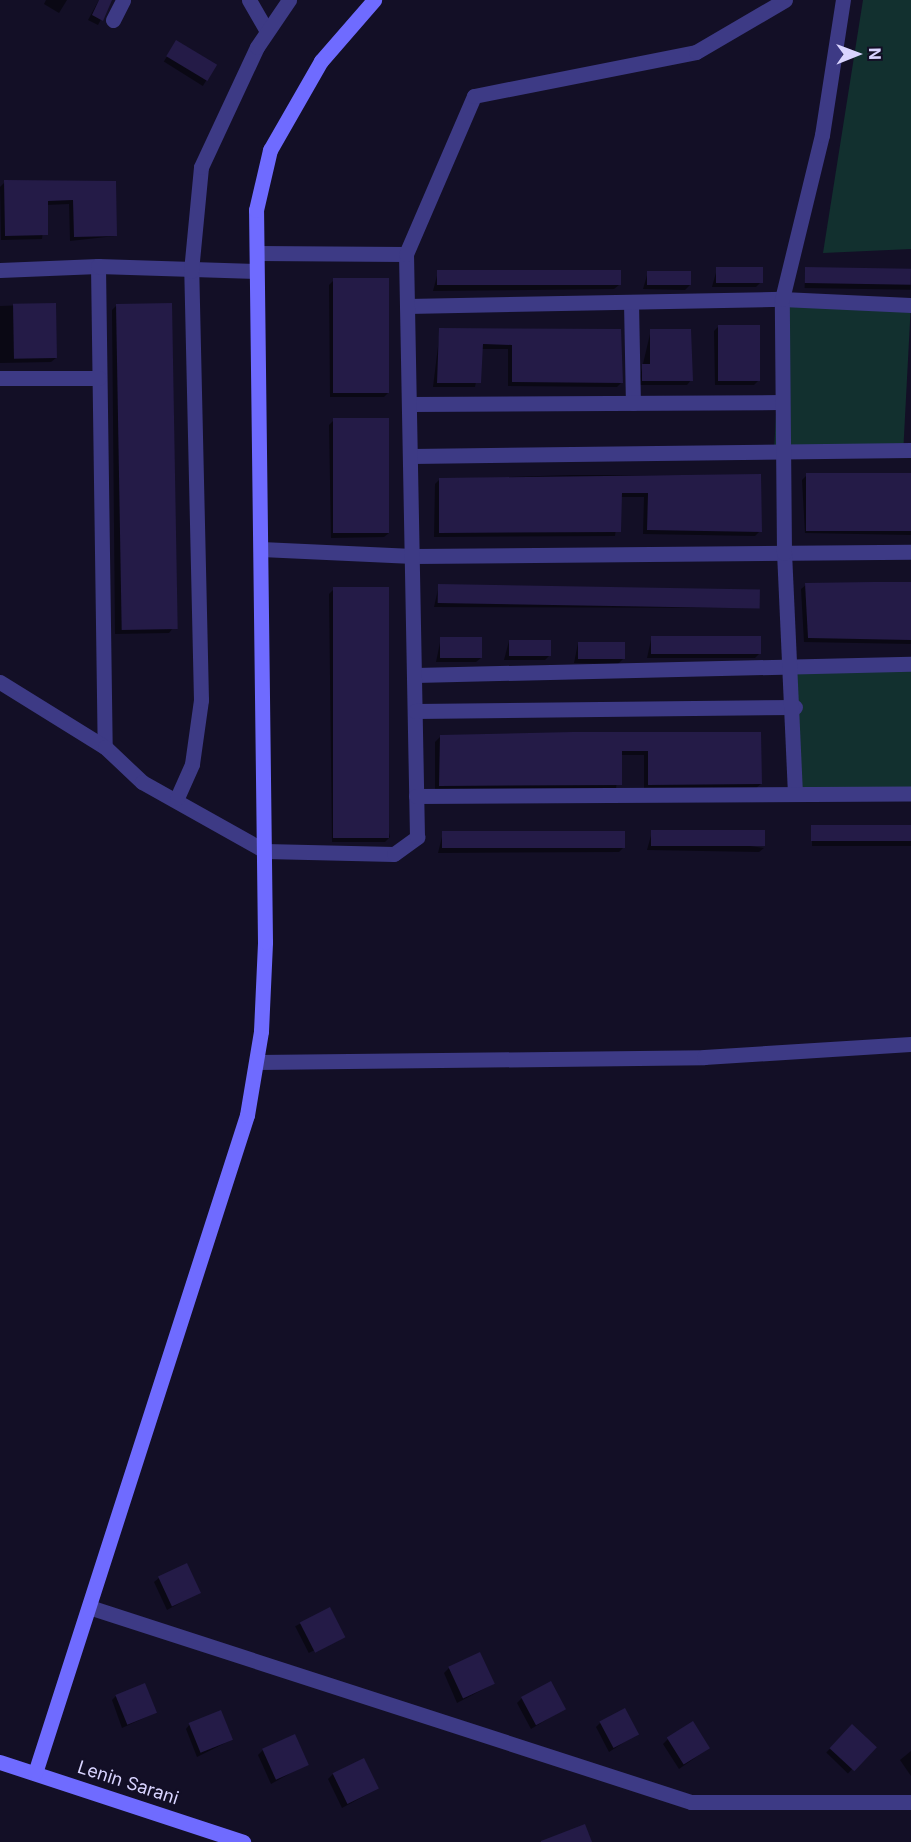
<!DOCTYPE html>
<html>
<head>
<meta charset="utf-8">
<style>
  body { margin:0 }
  #map { position:relative; width:911px; height:1842px; overflow:hidden; background:#130f26; font-family:Inter,sans-serif }
  div>[style] { position:absolute }
  [style*='--x'] { left:calc(var(--x)*1px); top:calc(var(--y)*1px); width:calc(var(--w)*1px); rotate:calc(var(--a)*1deg) }
  .green>* { inset:0; background:#12302f; transform-origin:0 0 }
  .shadow>* { inset:0; background:#0007; transform-origin:0 0 }
  .building>* { inset:0; background:#241b47; transform-origin:0 0 }
  .street>* { height:15px; margin:-7.5px; padding:0 7.5px; transform-origin:7.5px; border-radius:7.5px; background:#3d3a85 }
  .secondary>* { height:15px; margin:-7.5px; padding:0 7.5px; transform-origin:7.5px; border-radius:7.5px; background:#6f6bff }
  span { translate:-50% -50%; white-space:nowrap; text-align:center; line-height:1.15; -webkit-text-stroke:4.5px #130f26; paint-order:stroke }
  .street-label { font-size:18px; color:#d9d4ff }
  .north { position:absolute; left:827px; top:24px; width:60px; height:60px; -webkit-text-stroke:4px #130f26; paint-order:stroke; rotate:89deg; font-size:16px; font-weight:700; line-height:24px; text-align:center; color:#d9d4ff }
  .north::after { content:''; display:block; margin:auto; width:21px; height:27px; background:#d9d4ff; clip-path:polygon(50% 0,100% 100%,50% 72%,0 100%) }
</style>
</head>
<body>
<div id="map">
  <div class="green">
    <i style="clip-path:polygon(863px 0,911px 0,911px 249px,823px 253px)"></i>
    <i style="left:782px;top:299px;width:129px;height:151px;rotate:3deg"></i>
    <i style="left:911px;top:664px;width:127px;height:123px;rotate:90deg"></i>
  </div>
  <div class="shadow">
    <i style="clip-path:polygon(46px 0,67px 0,59px 13px,44px 4px)"></i>
    <i style="clip-path:polygon(99px 0,111px 0,98px 25px,88px 20px)"></i>
    <i style="left:176px;top:42px;width:46px;height:23px;rotate:32deg"></i>
    <i style="clip-path:polygon(5px 182px,114px 183px,115px 236px,70px 241px,69px 204px,46px 205px,42px 239px,1px 240px,0 187px)"></i>
    <i style="left:805px;top:268px;width:106px;height:20px;rotate:1deg"></i>
    <i style="clip-path:polygon(717px 269px,761px 282px,756px 287px,712px 287px)"></i>
    <i style="clip-path:polygon(438px 272px,619px 285px,614px 289px,433px 291px)"></i>
    <i style="clip-path:polygon(648px 272px,690px 285px,685px 290px,643px 289px)"></i>
    <i style="clip-path:polygon(334px 280px,389px 392px,384px 397px,330px 397px,329px 285px)"></i>
    <i style="clip-path:polygon(55px 304px,56px 358px,51px 362px,0 363px,0 306px)"></i>
    <i style="clip-path:polygon(117px 305px,173px 628px,169px 633px,115px 634px,112px 310px)"></i>
    <i style="clip-path:polygon(719px 326px,759px 380px,754px 385px,715px 385px,714px 331px)"></i>
    <i style="clip-path:polygon(440px 330px,620px 330px,621px 383px,617px 387px,508px 386px,508px 349px,482px 349px,475px 387px,433px 387px)"></i>
    <i style="clip-path:polygon(651px 330px,691px 380px,687px 385px,638px 385px)"></i>
    <i style="clip-path:polygon(334px 420px,389px 533px,384px 537px,331px 538px,329px 425px)"></i>
    <i style="clip-path:polygon(572px 475px,759px 475px,760px 531px,755px 536px,643px 534px,644px 497px,620px 497px,615px 536px,434px 537px,435px 484px,440px 479px)"></i>
    <i style="clip-path:polygon(807px 475px,911px 475px,911px 535px,805px 533px,802px 480px)"></i>
    <i style="clip-path:polygon(911px 584px,911px 644px,804px 642px,801px 589px,806px 585px)"></i>
    <i style="clip-path:polygon(439px 585px,759px 604px,754px 608px,434px 607px)"></i>
    <i style="clip-path:polygon(334px 589px,390px 837px,385px 842px,332px 842px,329px 594px)"></i>
    <i style="clip-path:polygon(441px 638px,481px 658px,476px 662px,436px 662px)"></i>
    <i style="clip-path:polygon(651px 640px,760px 653px,755px 658px,647px 658px)"></i>
    <i style="clip-path:polygon(509px 641px,550px 655px,545px 660px,504px 660px)"></i>
    <i style="clip-path:polygon(578px 643px,623px 659px,618px 664px,574px 663px)"></i>
    <i style="clip-path:polygon(759px 733px,761px 784px,756px 788px,644px 789px,644px 755px,620px 755px,616px 789px,435px 790px,435px 742px,440px 737px)"></i>
    <i style="left:812px;top:826px;width:99px;height:20px"></i>
    <i style="clip-path:polygon(652px 832px,764px 848px,759px 852px,647px 850px)"></i>
    <i style="clip-path:polygon(443px 833px,623px 848px,619px 852px,438px 853px)"></i>
    <i style="clip-path:polygon(159px 1578px,200px 1592px,167px 1610px,154px 1582px)"></i>
    <i style="left:329px;top:1609px;width:30px;height:38px;rotate:63deg"></i>
    <i style="clip-path:polygon(449px 1668px,493px 1684px,457px 1703px,444px 1673px)"></i>
    <i style="clip-path:polygon(116px 1696px,155px 1713px,122px 1728px,112px 1700px)"></i>
    <i style="clip-path:polygon(522px 1698px,564px 1709px,531px 1729px,517px 1703px)"></i>
    <i style="clip-path:polygon(600px 1723px,637px 1734px,609px 1752px,596px 1727px)"></i>
    <i style="clip-path:polygon(190px 1724px,231px 1740px,197px 1757px,186px 1729px)"></i>
    <i style="left:852px;top:1726px;width:30px;height:37px;rotate:44deg"></i>
    <i style="clip-path:polygon(668px 1739px,709px 1748px,679px 1769px,663px 1744px)"></i>
    <i style="clip-path:polygon(263px 1750px,307px 1764px,271px 1784px,258px 1755px)"></i>
    <i style="clip-path:polygon(911px 1751px,911px 1776px,900px 1760px)"></i>
    <i style="clip-path:polygon(333px 1774px,377px 1789px,342px 1808px,328px 1779px)"></i>
  </div>
  <div class="building">
    <i style="clip-path:polygon(99px 0,112px 0,103px 21px,92px 15px)"></i>
    <i style="left:176px;top:40px;width:48px;height:19px;rotate:31deg"></i>
    <i style="clip-path:polygon(4px 180px,116px 181px,117px 236px,74px 237px,73px 200px,48px 201px,48px 235px,5px 236px)"></i>
    <i style="left:716px;top:267px;width:47px;height:16px"></i>
    <i style="left:805px;top:267px;width:106px;height:16px;rotate:1deg"></i>
    <i style="left:621px;top:270px;width:15px;height:184px;rotate:90deg"></i>
    <i style="left:647px;top:271px;width:44px;height:14px"></i>
    <i style="left:333px;top:278px;width:56px;height:115px"></i>
    <i style="left:56px;top:303px;width:55px;height:43px;rotate:89deg"></i>
    <i style="left:172px;top:303px;width:326px;height:56px;rotate:89deg"></i>
    <i style="left:718px;top:325px;width:42px;height:56px"></i>
    <i style="clip-path:polygon(439px 328px,621px 329px,623px 383px,512px 382px,512px 345px,483px 344px,481px 383px,437px 383px)"></i>
    <i style="clip-path:polygon(650px 329px,691px 329px,693px 381px,642px 381px,642px 364px,650px 364px)"></i>
    <i style="left:389px;top:418px;width:115px;height:56px;rotate:90deg"></i>
    <i style="left:911px;top:473px;width:58px;height:105px;rotate:90deg"></i>
    <i style="clip-path:polygon(761px 474px,762px 532px,647px 530px,648px 493px,622px 493px,621px 532px,439px 533px,439px 478px)"></i>
    <i style="clip-path:polygon(873px 582px,911px 582px,911px 640px,808px 638px,805px 583px)"></i>
    <i style="left:438px;top:584px;width:322px;height:19px;rotate:1deg"></i>
    <i style="left:333px;top:587px;width:56px;height:251px"></i>
    <i style="left:761px;top:636px;width:18px;height:110px;rotate:90deg"></i>
    <i style="left:440px;top:637px;width:42px;height:21px"></i>
    <i style="left:509px;top:640px;width:42px;height:16px"></i>
    <i style="left:578px;top:642px;width:47px;height:17px"></i>
    <i style="clip-path:polygon(573px 732px,761px 732px,762px 784px,648px 785px,648px 751px,622px 751px,622px 785px,439px 786px,440px 735px)"></i>
    <i style="left:811px;top:825px;width:100px;height:16px"></i>
    <i style="left:651px;top:830px;width:114px;height:16px"></i>
    <i style="left:625px;top:831px;width:17px;height:183px;rotate:90deg"></i>
    <i style="left:187px;top:1563px;width:33px;height:32px;rotate:65deg"></i>
    <i style="left:330px;top:1607px;width:34px;height:34px;rotate:63deg"></i>
    <i style="left:480px;top:1652px;width:35px;height:35px;rotate:65deg"></i>
    <i style="left:551px;top:1681px;width:32px;height:34px;rotate:62deg"></i>
    <i style="left:145px;top:1683px;width:32px;height:32px;rotate:68deg"></i>
    <i style="left:625px;top:1708px;width:30px;height:29px;rotate:62deg"></i>
    <i style="left:221px;top:1710px;width:32px;height:35px;rotate:68deg"></i>
    <i style="left:693px;top:1721px;width:32px;height:31px;rotate:58deg"></i>
    <i style="left:852px;top:1724px;width:34px;height:33px;rotate:43deg"></i>
    <i style="left:295px;top:1734px;width:34px;height:36px;rotate:66deg"></i>
    <i style="left:364px;top:1758px;width:34px;height:35px;rotate:64deg"></i>
    <i style="clip-path:polygon(585px 1824px,592px 1842px,541px 1842px,541px 1841px)"></i>
  </div>
  <div class="street">
    <i style="--x:249;--y:0;--w:36;--a:60"></i>
    <i style="--x:113;--y:20;--w:22;--a:-63"></i>
    <i style="--x:257;--y:253;--w:149;--a:0.4"></i>
    <i style="--x:98;--y:266;--w:481;--a:89.2"></i>
    <i style="--x:0;--y:270;--w:98;--a:-2.3"></i>
    <i style="--x:98;--y:266;--w:158;--a:1.8"></i>
    <i style="--x:631;--y:302;--w:101;--a:88.9"></i>
    <i style="--x:407;--y:306;--w:375;--a:-1.1"></i>
    <i style="--x:782;--y:299;--w:129;--a:2.7"></i>
    <i style="--x:0;--y:378;--w:99;--a:0"></i>
    <i style="--x:410;--y:404;--w:371;--a:-0.3"></i>
    <i style="--x:411;--y:456;--w:500;--a:-0.69"></i>
    <i style="--x:261;--y:549;--w:152;--a:2.6"></i>
    <i style="--x:413;--y:556;--w:498;--a:-0.5"></i>
    <i style="--x:415;--y:675;--w:496;--a:-1.3"></i>
    <i style="--x:0;--y:682;--w:123;--a:31.8"></i>
    <i style="--x:105;--y:747;--w:51;--a:43.4"></i>
    <i style="--x:142;--y:782;--w:141;--a:29.3"></i>
    <i style="--x:265;--y:851;--w:129;--a:1.3"></i>
    <i style="--x:394;--y:854;--w:29;--a:-36"></i>
    <i style="--x:417;--y:837;--w:583;--a:-91.08"></i>
    <i style="--x:406;--y:254;--w:172;--a:-66.7"></i>
    <i style="--x:474;--y:96;--w:226;--a:-11.2"></i>
    <i style="--x:696;--y:52;--w:103;--a:-30.3"></i>
    <i style="--x:415;--y:711;--w:380;--a:-0.6"></i>
    <i style="--x:795;--y:794;--w:241;--a:-92.6"></i>
    <i style="--x:784;--y:553;--w:254;--a:-90.5"></i>
    <i style="--x:782;--y:299;--w:169;--a:-76.3"></i>
    <i style="--x:822;--y:135;--w:137;--a:-81.2"></i>
    <i style="--x:416;--y:796;--w:495;--a:-0.3"></i>
    <i style="--x:177;--y:798;--w:37;--a:-66"></i>
    <i style="--x:192;--y:764;--w:65;--a:-82"></i>
    <i style="--x:201;--y:700;--w:429;--a:-91.3"></i>
    <i style="--x:191;--y:271;--w:104;--a:-84.5"></i>
    <i style="--x:201;--y:167;--w:132;--a:-65"></i>
    <i style="--x:257;--y:47;--w:57;--a:-55.8"></i>
    <i style="--x:257;--y:1062;--w:447;--a:-0.6"></i>
    <i style="--x:704;--y:1057;--w:207;--a:-3.6"></i>
    <i style="--x:89;--y:1607;--w:633;--a:17.95"></i>
    <i style="--x:691;--y:1802;--w:220;--a:0"></i>
  </div>
  <div class="secondary">
    <i style="--x:0;--y:1762;--w:256;--a:18.2"></i>
    <i style="--x:35;--y:1773;--w:691;--a:-72.14"></i>
    <i style="--x:247;--y:1115;--w:85;--a:-80.5"></i>
    <i style="--x:261;--y:1031;--w:89;--a:-87.4"></i>
    <i style="--x:265;--y:942;--w:732;--a:-90.7"></i>
    <i style="--x:256;--y:210;--w:62;--a:-76.9"></i>
    <i style="--x:270;--y:150;--w:103;--a:-60.2"></i>
    <i style="--x:321;--y:61;--w:81;--a:-49"></i>
  </div>
  <div class="street-label">
    <span style="left:128px;top:1783px;rotate:18deg">Lenin Sarani</span>
  </div>
  <div class="north">N</div>
</div>
</body>
</html>
